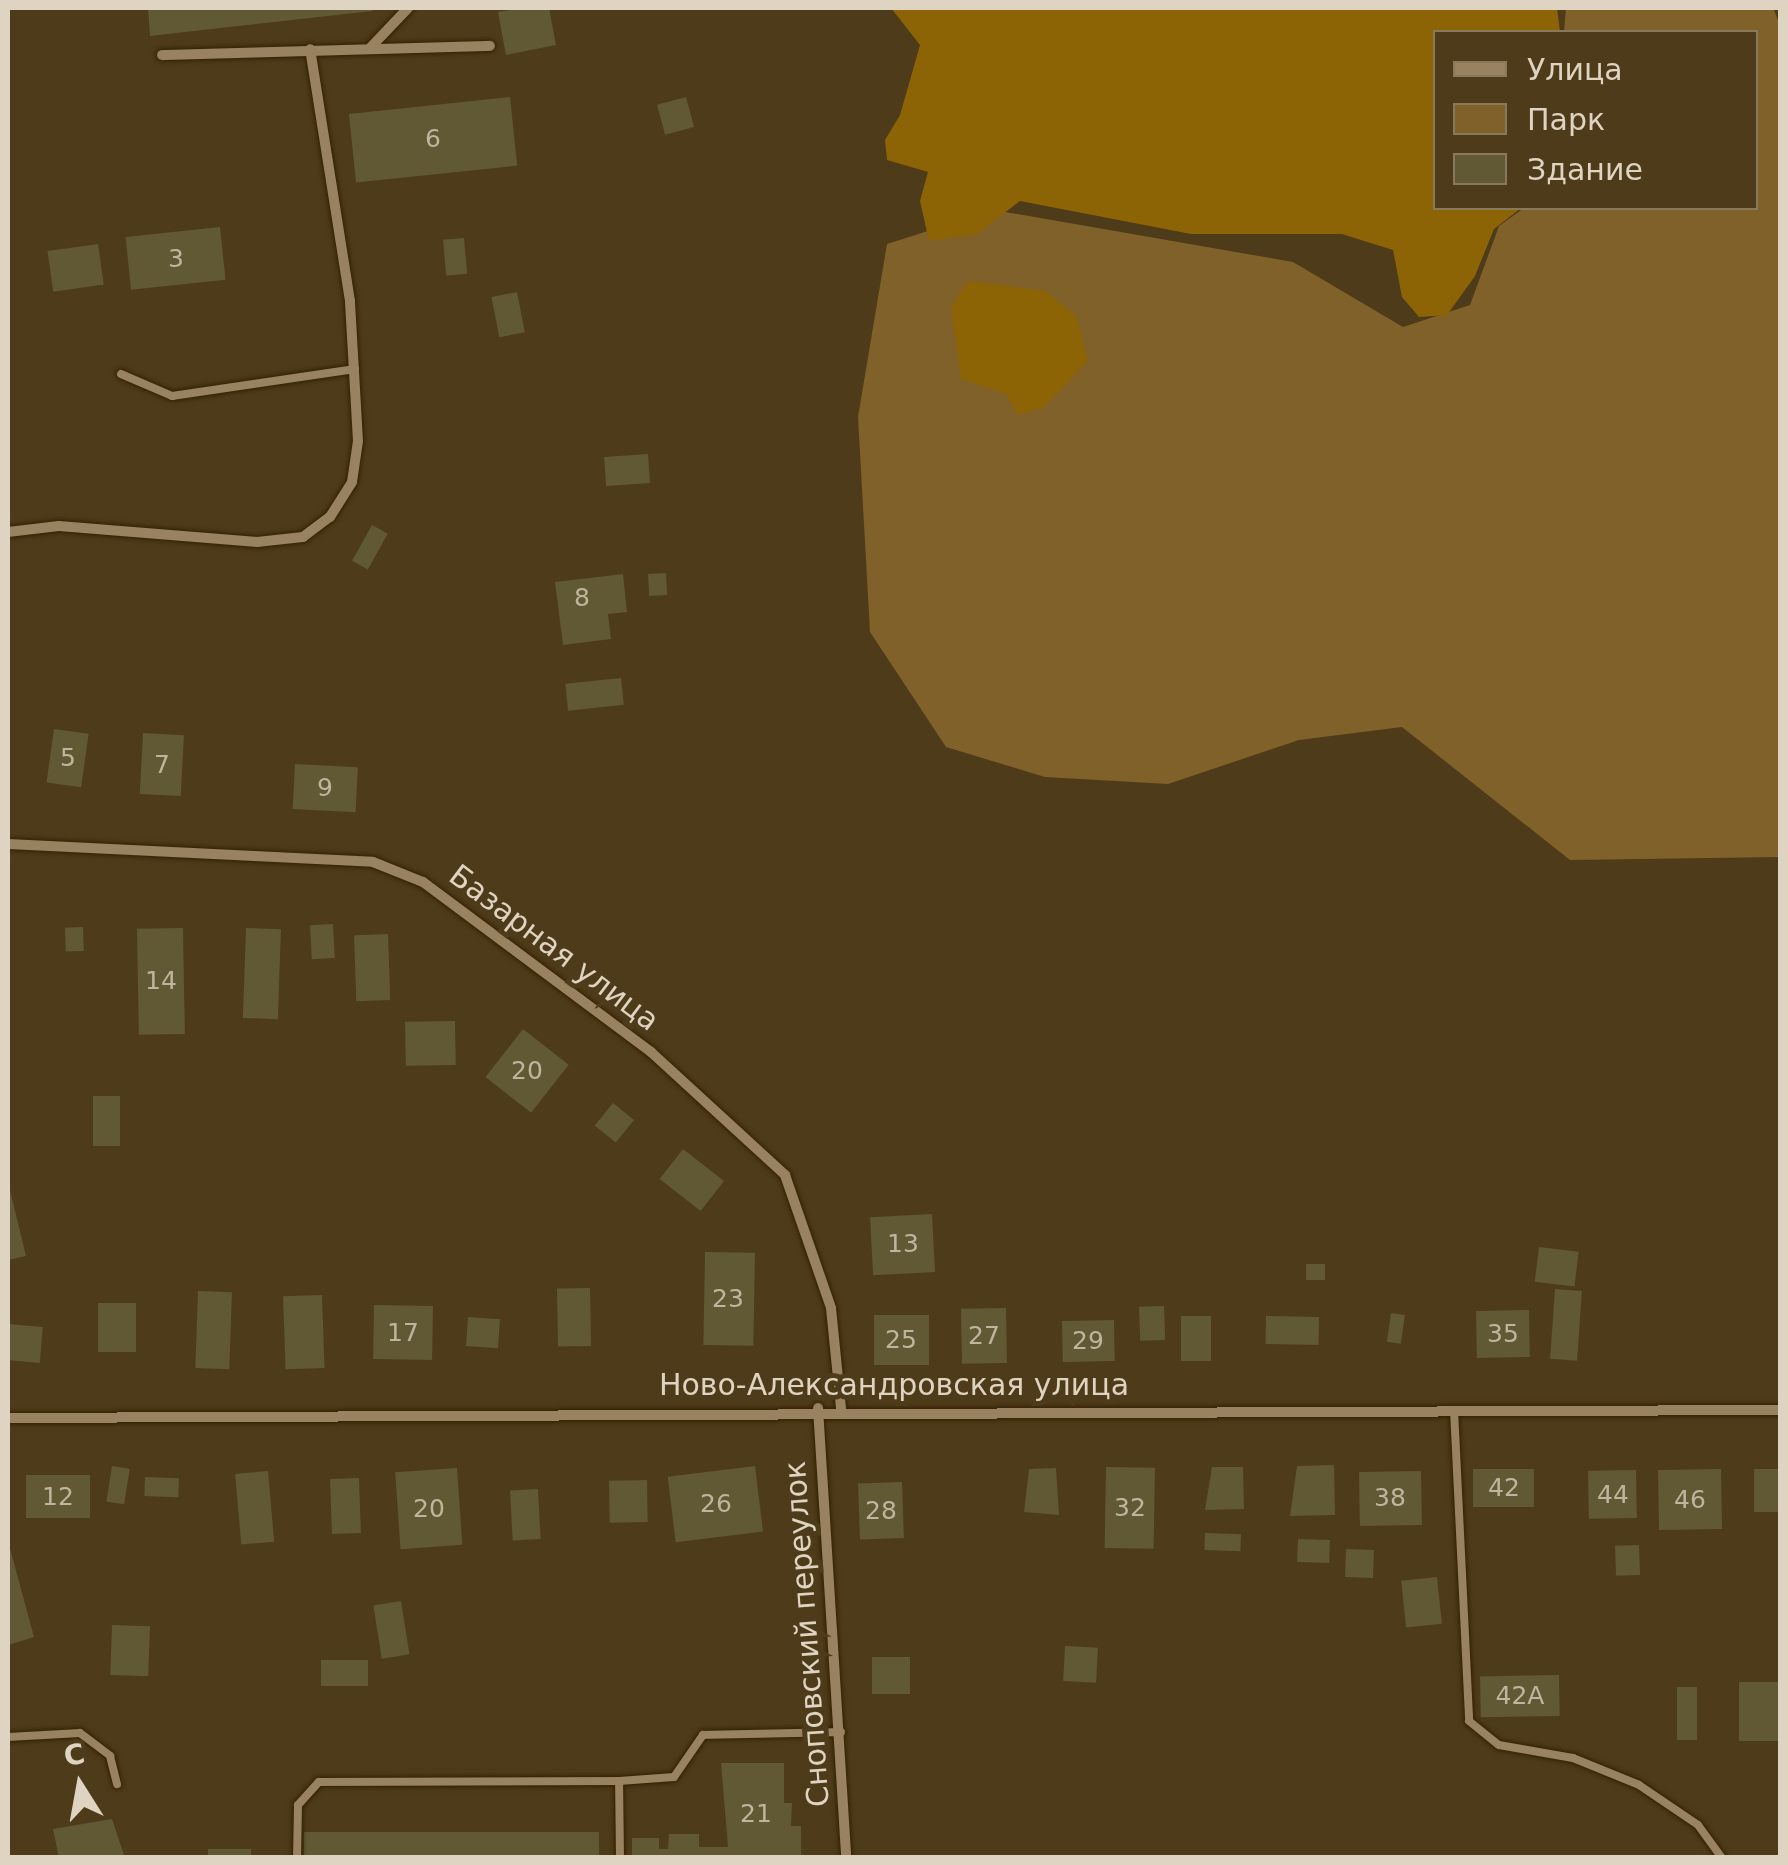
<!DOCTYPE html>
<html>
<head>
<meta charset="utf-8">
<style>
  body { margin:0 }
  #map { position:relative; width:1788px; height:1865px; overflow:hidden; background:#4e3b19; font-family:"DejaVu Sans",sans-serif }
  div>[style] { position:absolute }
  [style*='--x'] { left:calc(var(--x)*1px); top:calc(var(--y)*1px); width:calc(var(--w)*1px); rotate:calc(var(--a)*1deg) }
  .green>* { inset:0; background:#80612a }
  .forest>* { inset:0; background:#8c6305 }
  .building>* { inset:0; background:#605934; transform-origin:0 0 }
  .roads { filter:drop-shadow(0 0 2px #332100) drop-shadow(0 0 2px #332100) }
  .service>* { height:8px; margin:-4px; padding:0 4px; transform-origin:4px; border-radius:4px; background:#98825f }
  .minor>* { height:10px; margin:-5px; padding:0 5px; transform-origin:5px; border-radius:5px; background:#98825f }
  span { translate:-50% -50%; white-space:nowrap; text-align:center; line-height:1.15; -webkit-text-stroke:10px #4e3b19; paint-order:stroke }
  .number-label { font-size:25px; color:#bfb49e }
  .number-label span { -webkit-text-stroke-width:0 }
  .street-label { font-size:30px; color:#dfd3c1 }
  .frame { position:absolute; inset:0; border:10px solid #dfd3c1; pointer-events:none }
  .legend { position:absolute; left:1433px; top:30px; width:325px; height:180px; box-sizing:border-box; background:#4e3b19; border:2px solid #88785c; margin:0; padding:12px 18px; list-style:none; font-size:30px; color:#dfd3c1 }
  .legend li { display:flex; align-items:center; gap:20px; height:50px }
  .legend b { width:50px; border:2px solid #88785c }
  .north { position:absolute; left:30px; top:1735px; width:100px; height:100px; -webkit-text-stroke:8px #4e3b19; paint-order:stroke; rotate:349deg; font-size:28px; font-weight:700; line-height:40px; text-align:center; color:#dfd3c1 }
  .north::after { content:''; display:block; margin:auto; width:35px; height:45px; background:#dfd3c1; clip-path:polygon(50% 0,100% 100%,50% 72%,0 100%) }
</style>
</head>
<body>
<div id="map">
  <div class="green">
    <i style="clip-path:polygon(1566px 8px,1773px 8px,1780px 25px,1780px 857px,1570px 860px,1402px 727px,1299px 740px,1168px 784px,1045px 777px,946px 747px,870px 632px,858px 417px,887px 244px,994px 210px,1293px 262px,1403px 327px,1470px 305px,1499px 226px,1524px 208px,1756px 208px,1756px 32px,1564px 32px)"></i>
  </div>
  <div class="forest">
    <i style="clip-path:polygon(891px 8px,1557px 8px,1560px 32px,1436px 32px,1436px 208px,1521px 208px,1494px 229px,1475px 276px,1447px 315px,1419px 317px,1402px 297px,1393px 250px,1342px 234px,1191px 234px,1020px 201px,977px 234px,929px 241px,920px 201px,928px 172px,887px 160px,885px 140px,900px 115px,920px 45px)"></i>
    <i style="clip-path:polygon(968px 281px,1045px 291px,1076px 316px,1088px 361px,1044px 407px,1018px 415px,1006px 394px,961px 379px,951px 307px)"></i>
  </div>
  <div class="building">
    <i style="clip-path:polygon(148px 8px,372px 8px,372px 11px,150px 36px)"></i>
    <i style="clip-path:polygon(523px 8px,549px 8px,556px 45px,506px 55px,498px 12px)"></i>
    <i style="left:510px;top:97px;width:69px;height:162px;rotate:84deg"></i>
    <i style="left:686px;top:97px;width:31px;height:30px;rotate:75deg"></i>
    <i style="left:220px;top:227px;width:53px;height:95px;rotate:84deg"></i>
    <i style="left:464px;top:238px;width:36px;height:21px;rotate:85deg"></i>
    <i style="left:98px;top:244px;width:41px;height:51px;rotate:82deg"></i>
    <i style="left:517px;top:292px;width:41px;height:26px;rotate:79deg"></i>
    <i style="left:648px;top:454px;width:29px;height:44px;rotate:86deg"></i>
    <i style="left:372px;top:525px;width:18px;height:41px;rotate:29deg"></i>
    <i style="left:666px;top:573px;width:22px;height:18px;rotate:87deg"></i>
    <i style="clip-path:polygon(623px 574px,627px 612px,608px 614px,611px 639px,563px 645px,555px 582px)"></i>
    <i style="left:621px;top:678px;width:27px;height:56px;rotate:84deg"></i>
    <i style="left:54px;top:729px;width:35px;height:54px;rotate:8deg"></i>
    <i style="left:143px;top:733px;width:41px;height:61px;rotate:3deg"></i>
    <i style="left:295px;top:764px;width:63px;height:45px;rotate:3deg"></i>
    <i style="left:333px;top:924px;width:34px;height:23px;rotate:87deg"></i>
    <i style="left:83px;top:927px;width:24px;height:18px;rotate:88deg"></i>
    <i style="left:183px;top:928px;width:106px;height:46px;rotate:89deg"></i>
    <i style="left:246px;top:928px;width:35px;height:90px;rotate:2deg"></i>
    <i style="left:388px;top:934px;width:66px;height:34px;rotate:88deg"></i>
    <i style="left:455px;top:1021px;width:44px;height:50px;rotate:89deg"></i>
    <i style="left:523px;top:1029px;width:58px;height:61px;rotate:38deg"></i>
    <i style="left:93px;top:1096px;width:27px;height:50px"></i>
    <i style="left:613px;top:1103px;width:27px;height:29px;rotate:39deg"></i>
    <i style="left:683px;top:1149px;width:52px;height:38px;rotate:38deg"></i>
    <i style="clip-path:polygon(8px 1182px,26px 1256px,8px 1260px)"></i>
    <i style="left:932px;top:1214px;width:58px;height:62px;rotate:87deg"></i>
    <i style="left:1539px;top:1247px;width:40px;height:35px;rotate:7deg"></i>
    <i style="left:705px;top:1252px;width:50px;height:93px;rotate:1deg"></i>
    <i style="left:1306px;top:1264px;width:19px;height:16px"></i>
    <i style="left:590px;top:1288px;width:58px;height:33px;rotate:89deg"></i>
    <i style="left:1555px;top:1289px;width:27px;height:70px;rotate:4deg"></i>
    <i style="left:198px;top:1291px;width:34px;height:77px;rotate:2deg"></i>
    <i style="left:322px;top:1295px;width:73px;height:39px;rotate:88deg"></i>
    <i style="left:98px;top:1303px;width:38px;height:49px"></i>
    <i style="left:374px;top:1305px;width:59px;height:54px;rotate:1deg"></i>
    <i style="left:1164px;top:1306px;width:34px;height:25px;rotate:88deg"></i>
    <i style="left:1006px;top:1308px;width:55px;height:45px;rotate:89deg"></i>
    <i style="left:1529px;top:1310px;width:47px;height:53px;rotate:89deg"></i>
    <i style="left:1391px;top:1313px;width:14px;height:29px;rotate:8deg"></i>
    <i style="left:874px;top:1315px;width:55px;height:50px"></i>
    <i style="left:1181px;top:1316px;width:30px;height:45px"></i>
    <i style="left:1266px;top:1316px;width:53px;height:28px;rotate:1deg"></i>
    <i style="left:468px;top:1317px;width:32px;height:29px;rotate:4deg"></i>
    <i style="left:1114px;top:1320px;width:41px;height:52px;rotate:89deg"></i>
    <i style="left:8px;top:1324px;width:35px;height:36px;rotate:5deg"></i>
    <i style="clip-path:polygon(1334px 1465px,1335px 1515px,1290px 1516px,1297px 1466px)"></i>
    <i style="left:112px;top:1466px;width:18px;height:36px;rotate:9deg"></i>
    <i style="left:755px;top:1466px;width:66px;height:88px;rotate:83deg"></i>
    <i style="left:1106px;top:1467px;width:49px;height:81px;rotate:1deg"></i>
    <i style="clip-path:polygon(1212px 1467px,1243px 1467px,1244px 1509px,1205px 1510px)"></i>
    <i style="left:457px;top:1468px;width:77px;height:62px;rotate:86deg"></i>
    <i style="clip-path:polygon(1056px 1468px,1059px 1515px,1024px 1512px,1029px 1469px)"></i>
    <i style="left:1534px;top:1469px;width:38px;height:61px;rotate:90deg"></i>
    <i style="left:1721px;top:1469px;width:60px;height:63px;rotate:89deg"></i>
    <i style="left:1754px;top:1469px;width:26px;height:43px"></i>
    <i style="left:1636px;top:1470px;width:48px;height:48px;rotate:89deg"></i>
    <i style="left:268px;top:1471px;width:71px;height:33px;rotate:85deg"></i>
    <i style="left:1421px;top:1471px;width:54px;height:62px;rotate:89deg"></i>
    <i style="left:26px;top:1475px;width:64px;height:43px"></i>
    <i style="left:145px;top:1477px;width:34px;height:19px;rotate:2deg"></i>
    <i style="left:359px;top:1478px;width:55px;height:29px;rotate:88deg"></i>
    <i style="left:647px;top:1480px;width:42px;height:38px;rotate:89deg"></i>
    <i style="left:902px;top:1482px;width:56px;height:44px;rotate:88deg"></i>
    <i style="left:538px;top:1489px;width:50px;height:28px;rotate:87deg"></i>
    <i style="left:1205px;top:1533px;width:36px;height:17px;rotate:2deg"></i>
    <i style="left:1298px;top:1539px;width:32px;height:23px;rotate:2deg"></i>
    <i style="clip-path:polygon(8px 1541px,34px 1637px,8px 1645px)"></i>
    <i style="left:1639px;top:1545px;width:30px;height:24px;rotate:88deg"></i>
    <i style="left:1346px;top:1549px;width:28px;height:28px;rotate:2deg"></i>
    <i style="left:1437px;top:1577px;width:47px;height:36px;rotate:84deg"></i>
    <i style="left:401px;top:1601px;width:54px;height:28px;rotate:81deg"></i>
    <i style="left:112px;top:1625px;width:38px;height:50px;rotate:2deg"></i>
    <i style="left:1065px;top:1646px;width:33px;height:35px;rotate:3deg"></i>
    <i style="left:872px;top:1657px;width:38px;height:37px"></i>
    <i style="left:321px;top:1660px;width:47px;height:26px"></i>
    <i style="left:1559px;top:1675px;width:41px;height:79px;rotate:89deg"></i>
    <i style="left:1780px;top:1682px;width:59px;height:41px;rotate:90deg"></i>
    <i style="left:1677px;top:1687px;width:20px;height:53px"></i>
    <i style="clip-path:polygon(721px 1763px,784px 1763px,784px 1803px,792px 1803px,791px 1826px,801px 1826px,801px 1858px,632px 1858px,632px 1838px,659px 1838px,659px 1849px,668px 1849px,669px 1834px,699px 1834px,699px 1847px,728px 1847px)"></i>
    <i style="clip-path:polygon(112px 1819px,125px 1858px,59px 1858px,53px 1829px)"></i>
    <i style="left:304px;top:1832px;width:295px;height:26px"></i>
    <i style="left:251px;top:1849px;width:9px;height:43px;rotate:90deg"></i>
  </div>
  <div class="roads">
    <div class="service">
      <i style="--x:121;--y:374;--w:56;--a:23.3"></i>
      <i style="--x:172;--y:396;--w:185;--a:-8.4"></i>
      <i style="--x:1454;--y:1410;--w:311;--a:87.2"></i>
      <i style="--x:1469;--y:1721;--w:38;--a:39"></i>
      <i style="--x:1499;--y:1745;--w:75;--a:10"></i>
      <i style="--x:1573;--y:1758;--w:71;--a:22.2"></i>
      <i style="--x:1639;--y:1785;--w:71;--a:34.1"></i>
      <i style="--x:1698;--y:1825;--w:41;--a:54"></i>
      <i style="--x:8;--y:1737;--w:72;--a:-3.2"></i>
      <i style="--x:80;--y:1733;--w:38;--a:37"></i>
      <i style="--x:110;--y:1756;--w:29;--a:76"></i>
      <i style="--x:297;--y:1858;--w:53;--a:-88.9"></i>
      <i style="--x:298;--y:1805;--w:31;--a:-48"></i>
      <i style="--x:319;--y:1782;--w:300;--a:-0.2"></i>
      <i style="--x:620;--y:1858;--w:77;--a:-90.7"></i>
      <i style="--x:619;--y:1781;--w:55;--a:-4.2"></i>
      <i style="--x:674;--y:1777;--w:51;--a:-55.4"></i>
      <i style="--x:703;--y:1735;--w:138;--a:-1.2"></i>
    </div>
    <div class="minor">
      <i style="--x:371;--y:47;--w:54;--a:-46.5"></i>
      <i style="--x:162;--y:55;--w:328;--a:-1.6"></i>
      <i style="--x:8;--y:532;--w:51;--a:-6.7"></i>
      <i style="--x:59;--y:526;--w:199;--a:4.6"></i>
      <i style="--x:257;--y:542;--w:46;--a:-6.2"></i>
      <i style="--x:303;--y:537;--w:34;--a:-37"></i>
      <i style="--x:330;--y:517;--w:41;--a:-57.8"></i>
      <i style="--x:352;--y:482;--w:41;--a:-81.7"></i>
      <i style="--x:358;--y:441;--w:140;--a:-93.3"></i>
      <i style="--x:350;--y:301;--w:255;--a:-99"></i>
      <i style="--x:8;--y:844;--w:365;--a:2.8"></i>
      <i style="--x:373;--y:862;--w:54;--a:21.8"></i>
      <i style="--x:423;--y:882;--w:284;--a:36.7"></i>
      <i style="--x:651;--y:1052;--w:182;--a:42.5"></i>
      <i style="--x:785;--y:1175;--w:141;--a:70.9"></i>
      <i style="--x:831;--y:1308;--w:101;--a:84.3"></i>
      <i style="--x:818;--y:1408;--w:451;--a:86.4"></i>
      <i style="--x:8;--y:1418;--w:1772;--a:-0.26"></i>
    </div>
  </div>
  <div class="number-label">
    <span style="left:433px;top:139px">6</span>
    <span style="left:176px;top:259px">3</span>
    <span style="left:582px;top:598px">8</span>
    <span style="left:68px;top:758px">5</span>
    <span style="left:162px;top:765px">7</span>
    <span style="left:325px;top:788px">9</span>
    <span style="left:161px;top:981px">14</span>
    <span style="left:527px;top:1071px">20</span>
    <span style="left:903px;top:1244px">13</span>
    <span style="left:728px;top:1299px">23</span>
    <span style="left:403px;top:1333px">17</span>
    <span style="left:1503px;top:1334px">35</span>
    <span style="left:984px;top:1336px">27</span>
    <span style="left:901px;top:1340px">25</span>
    <span style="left:1088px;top:1341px">29</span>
    <span style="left:1504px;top:1488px">42</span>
    <span style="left:1613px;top:1495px">44</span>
    <span style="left:58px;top:1497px">12</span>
    <span style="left:1390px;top:1498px">38</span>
    <span style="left:1690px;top:1500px">46</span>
    <span style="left:716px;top:1504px">26</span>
    <span style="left:1130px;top:1508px">32</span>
    <span style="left:429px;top:1509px">20</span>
    <span style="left:881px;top:1511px">28</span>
    <span style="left:1520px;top:1696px">42А</span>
    <span style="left:756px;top:1814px">21</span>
  </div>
  <div class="street-label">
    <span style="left:554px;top:948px;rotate:37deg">Базарная улица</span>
    <span style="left:894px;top:1385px">Ново-Александровская улица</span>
    <span style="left:807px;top:1634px;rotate:-94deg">Сноповский переулок</span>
  </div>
  <div class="frame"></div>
  <ul class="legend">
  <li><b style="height:12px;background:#98825f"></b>Улица</li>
  <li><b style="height:28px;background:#80612a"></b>Парк</li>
  <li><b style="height:28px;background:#605934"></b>Здание</li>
  </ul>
  <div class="north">С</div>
</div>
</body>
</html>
